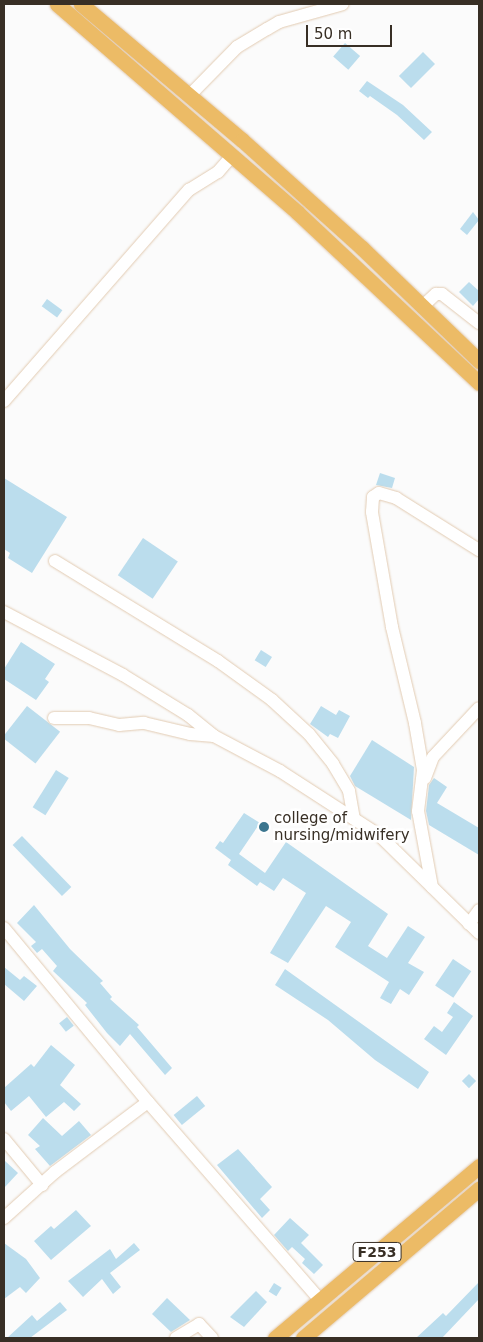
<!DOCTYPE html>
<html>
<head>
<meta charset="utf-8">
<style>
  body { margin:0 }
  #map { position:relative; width:483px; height:1342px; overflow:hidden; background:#fbfbfb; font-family:"DejaVu Sans",sans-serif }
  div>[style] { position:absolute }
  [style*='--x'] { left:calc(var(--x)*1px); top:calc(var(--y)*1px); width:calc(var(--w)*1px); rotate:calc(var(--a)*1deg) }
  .building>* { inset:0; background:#bbdded; transform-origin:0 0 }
  .roads { filter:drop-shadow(0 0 1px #e2cbb2) drop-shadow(0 0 1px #e2cbb2) }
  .minor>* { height:12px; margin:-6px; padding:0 6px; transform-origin:6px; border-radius:6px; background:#fff }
  .major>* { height:15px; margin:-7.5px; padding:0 7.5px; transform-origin:7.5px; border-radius:7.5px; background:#ecbb66 }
  .dots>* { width:14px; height:14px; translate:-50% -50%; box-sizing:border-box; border:2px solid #fff; border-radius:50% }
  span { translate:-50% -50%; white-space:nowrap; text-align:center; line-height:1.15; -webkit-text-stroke:5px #fff; paint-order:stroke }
  .shield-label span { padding:1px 4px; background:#fff; border:1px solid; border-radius:4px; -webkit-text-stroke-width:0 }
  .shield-label { font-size:14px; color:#382f25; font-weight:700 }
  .poi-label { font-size:15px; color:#382f25 }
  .left { translate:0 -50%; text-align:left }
  .frame { position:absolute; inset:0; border:5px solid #382f25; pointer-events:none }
  .scale { position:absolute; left:306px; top:25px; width:86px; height:22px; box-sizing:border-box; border:2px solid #382f25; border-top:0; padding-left:6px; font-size:15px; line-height:18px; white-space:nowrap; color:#382f25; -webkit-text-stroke:4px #fff; paint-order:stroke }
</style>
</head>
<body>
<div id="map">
  <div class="building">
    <i style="left:345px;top:43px;width:20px;height:18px;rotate:41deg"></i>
    <i style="left:423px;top:52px;width:17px;height:34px;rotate:45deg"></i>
    <i style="clip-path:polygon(367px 81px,403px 105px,432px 132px,424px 140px,397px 115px,370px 96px,368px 98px,359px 91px)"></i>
    <i style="clip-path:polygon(473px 212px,479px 220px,467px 235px,460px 229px)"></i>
    <i style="clip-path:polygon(469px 282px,479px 291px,479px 299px,473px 306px,459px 292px)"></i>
    <i style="left:47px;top:299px;width:19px;height:9px;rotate:36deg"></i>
    <i style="clip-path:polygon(380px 473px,395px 478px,392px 488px,376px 485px)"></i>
    <i style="clip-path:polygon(4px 478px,67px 517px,32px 573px,8px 558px,10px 553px,4px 549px)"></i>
    <i style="left:143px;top:538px;width:42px;height:45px;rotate:34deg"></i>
    <i style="clip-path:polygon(21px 642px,55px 664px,45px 679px,49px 682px,36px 700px,4px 679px,4px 669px)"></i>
    <i style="left:261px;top:650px;width:13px;height:12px;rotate:32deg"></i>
    <i style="left:27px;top:706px;width:42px;height:40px;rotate:38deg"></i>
    <i style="clip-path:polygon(321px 706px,336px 715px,339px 710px,350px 716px,338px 738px,330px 734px,328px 737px,310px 724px)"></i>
    <i style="clip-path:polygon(372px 740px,414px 767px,411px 820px,355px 786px,350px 776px)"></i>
    <i style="left:56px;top:770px;width:15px;height:44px;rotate:32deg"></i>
    <i style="clip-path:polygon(434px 778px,447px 787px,437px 803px,479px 828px,479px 855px,429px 825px,426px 811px,429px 785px)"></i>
    <i style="clip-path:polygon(244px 813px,260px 823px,239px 854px,265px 873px,286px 842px,388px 914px,368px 946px,387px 958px,408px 926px,425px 937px,408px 963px,424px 972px,409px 995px,400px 989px,391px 1004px,380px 998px,389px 982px,335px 947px,351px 922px,326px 906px,288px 963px,270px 953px,306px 893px,283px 878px,274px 891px,260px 882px,257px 886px,228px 865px,231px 860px,215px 848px,220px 841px,223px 843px)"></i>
    <i style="left:22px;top:836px;width:71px;height:13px;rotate:46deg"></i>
    <i style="clip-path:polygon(34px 905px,70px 949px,103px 981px,100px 983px,112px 997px,110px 999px,139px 1025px,137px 1027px,172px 1068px,165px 1075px,130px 1034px,120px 1046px,107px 1033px,85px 1005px,87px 1003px,53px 971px,57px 966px,42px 949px,37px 953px,31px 946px,36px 942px,17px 923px)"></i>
    <i style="left:453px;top:959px;width:22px;height:32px;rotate:34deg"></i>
    <i style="clip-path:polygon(4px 967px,20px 980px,24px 976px,37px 986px,24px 1001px,4px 984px)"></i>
    <i style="clip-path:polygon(285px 969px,429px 1072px,418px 1089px,375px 1060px,328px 1020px,275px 985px)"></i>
    <i style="clip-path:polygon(454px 1002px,473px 1016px,446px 1055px,424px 1039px,434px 1026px,442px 1032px,453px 1017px,447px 1013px)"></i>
    <i style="left:67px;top:1017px;width:11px;height:10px;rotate:52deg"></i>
    <i style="clip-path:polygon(51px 1045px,75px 1065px,60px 1085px,81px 1104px,74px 1111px,64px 1102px,46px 1117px,29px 1096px,11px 1111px,4px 1102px,4px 1088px,31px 1064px,34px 1067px)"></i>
    <i style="left:469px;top:1074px;width:10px;height:10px;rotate:45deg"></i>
    <i style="left:197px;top:1096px;width:13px;height:30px;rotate:51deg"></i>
    <i style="clip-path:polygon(43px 1118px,62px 1136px,79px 1121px,91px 1135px,50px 1166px,35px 1149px,40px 1146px,28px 1135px)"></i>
    <i style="clip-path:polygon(238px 1149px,272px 1187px,260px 1199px,270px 1210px,262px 1218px,217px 1165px)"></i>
    <i style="clip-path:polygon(4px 1160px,18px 1173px,4px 1188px)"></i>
    <i style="clip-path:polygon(76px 1210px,91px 1226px,51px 1260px,34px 1241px,51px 1226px,54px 1229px)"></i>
    <i style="clip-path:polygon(290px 1218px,309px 1235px,301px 1243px,323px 1265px,314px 1274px,302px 1263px,305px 1259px,292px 1247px,288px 1251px,274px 1235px)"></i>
    <i style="clip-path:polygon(4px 1243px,26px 1259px,40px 1278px,26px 1293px,20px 1287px,4px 1299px)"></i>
    <i style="clip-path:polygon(134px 1243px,140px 1250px,110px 1273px,121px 1287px,113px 1294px,102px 1279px,83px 1297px,68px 1281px,110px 1249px,116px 1259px)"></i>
    <i style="clip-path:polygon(479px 1282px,479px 1299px,442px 1338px,416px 1338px,443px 1313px,446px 1316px)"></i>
    <i style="left:274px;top:1283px;width:9px;height:10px;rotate:32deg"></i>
    <i style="clip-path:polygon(256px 1291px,267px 1302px,244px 1327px,230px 1317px)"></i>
    <i style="clip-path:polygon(167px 1298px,190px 1320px,171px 1332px,152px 1314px)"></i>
    <i style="clip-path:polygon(60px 1302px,67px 1310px,30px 1338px,7px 1338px,32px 1315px,37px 1321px)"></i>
  </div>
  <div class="roads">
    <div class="minor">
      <i style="--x:189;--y:96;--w:69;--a:-45.6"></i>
      <i style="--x:237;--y:47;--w:35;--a:-31"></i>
      <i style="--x:267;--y:29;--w:14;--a:-30"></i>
      <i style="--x:279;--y:22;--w:66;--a:-15.7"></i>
      <i style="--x:423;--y:306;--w:18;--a:-43"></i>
      <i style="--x:436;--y:294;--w:6;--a:0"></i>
      <i style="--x:442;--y:294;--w:47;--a:38.1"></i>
      <i style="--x:4;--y:401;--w:281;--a:-48.8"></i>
      <i style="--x:189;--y:190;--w:34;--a:-32"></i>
      <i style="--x:218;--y:172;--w:21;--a:-49"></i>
      <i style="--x:55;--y:561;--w:191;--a:31.5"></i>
      <i style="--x:218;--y:661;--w:67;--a:35.8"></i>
      <i style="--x:272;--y:700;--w:50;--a:42.6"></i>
      <i style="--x:309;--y:734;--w:38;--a:51"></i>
      <i style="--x:333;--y:764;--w:31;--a:59"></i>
      <i style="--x:349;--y:791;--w:28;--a:80"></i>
      <i style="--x:4;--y:612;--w:135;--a:27.9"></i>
      <i style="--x:123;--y:675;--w:76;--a:31.6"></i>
      <i style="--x:188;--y:715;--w:33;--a:39"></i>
      <i style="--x:214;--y:736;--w:75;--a:27.9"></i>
      <i style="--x:280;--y:771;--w:118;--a:32.9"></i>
      <i style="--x:379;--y:835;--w:140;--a:44.4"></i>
      <i style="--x:54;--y:718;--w:35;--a:0"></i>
      <i style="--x:89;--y:718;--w:31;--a:13"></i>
      <i style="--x:119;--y:725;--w:25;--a:-5"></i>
      <i style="--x:144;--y:723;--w:47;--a:13.4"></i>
      <i style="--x:190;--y:734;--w:24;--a:5"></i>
      <i style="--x:425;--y:778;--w:22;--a:-69"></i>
      <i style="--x:433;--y:757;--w:67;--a:-46.8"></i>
      <i style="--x:432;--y:887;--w:77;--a:-100.4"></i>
      <i style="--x:418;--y:811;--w:41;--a:-83"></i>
      <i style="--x:423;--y:770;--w:48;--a:-99.7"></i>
      <i style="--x:415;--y:723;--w:99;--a:-103.5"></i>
      <i style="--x:392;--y:627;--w:117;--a:-99.9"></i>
      <i style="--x:372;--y:512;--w:15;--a:-86"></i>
      <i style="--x:373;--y:497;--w:7;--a:-34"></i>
      <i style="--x:379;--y:493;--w:18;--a:16"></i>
      <i style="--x:396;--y:498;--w:98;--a:32.1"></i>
      <i style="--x:469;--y:924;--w:17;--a:-54"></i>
      <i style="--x:4;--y:928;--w:226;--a:50.4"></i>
      <i style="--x:148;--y:1102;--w:264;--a:49"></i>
      <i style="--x:4;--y:1139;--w:60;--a:50.4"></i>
      <i style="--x:4;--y:1218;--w:69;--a:-42"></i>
      <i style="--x:55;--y:1172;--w:116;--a:-37"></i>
      <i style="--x:176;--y:1338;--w:27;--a:-31"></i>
      <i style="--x:199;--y:1324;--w:19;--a:47"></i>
    </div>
    <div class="major">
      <i style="--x:57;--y:4;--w:319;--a:40.9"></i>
      <i style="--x:298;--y:213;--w:248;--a:43.2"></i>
      <i style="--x:81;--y:4;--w:211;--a:40.2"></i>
      <i style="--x:242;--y:140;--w:161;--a:42"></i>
      <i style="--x:362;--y:248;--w:163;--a:44"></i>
      <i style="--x:275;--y:1338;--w:267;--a:-40.1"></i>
      <i style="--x:303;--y:1338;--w:231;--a:-40.3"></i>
    </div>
  </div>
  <div class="dots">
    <i style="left:264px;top:827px;background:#3c768f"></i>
  </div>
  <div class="shield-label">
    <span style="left:377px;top:1252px">F253</span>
  </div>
  <div class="poi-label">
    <span class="left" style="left:274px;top:827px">college of<br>nursing/midwifery</span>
  </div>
  <div class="frame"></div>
  <div class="scale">50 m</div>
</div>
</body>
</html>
